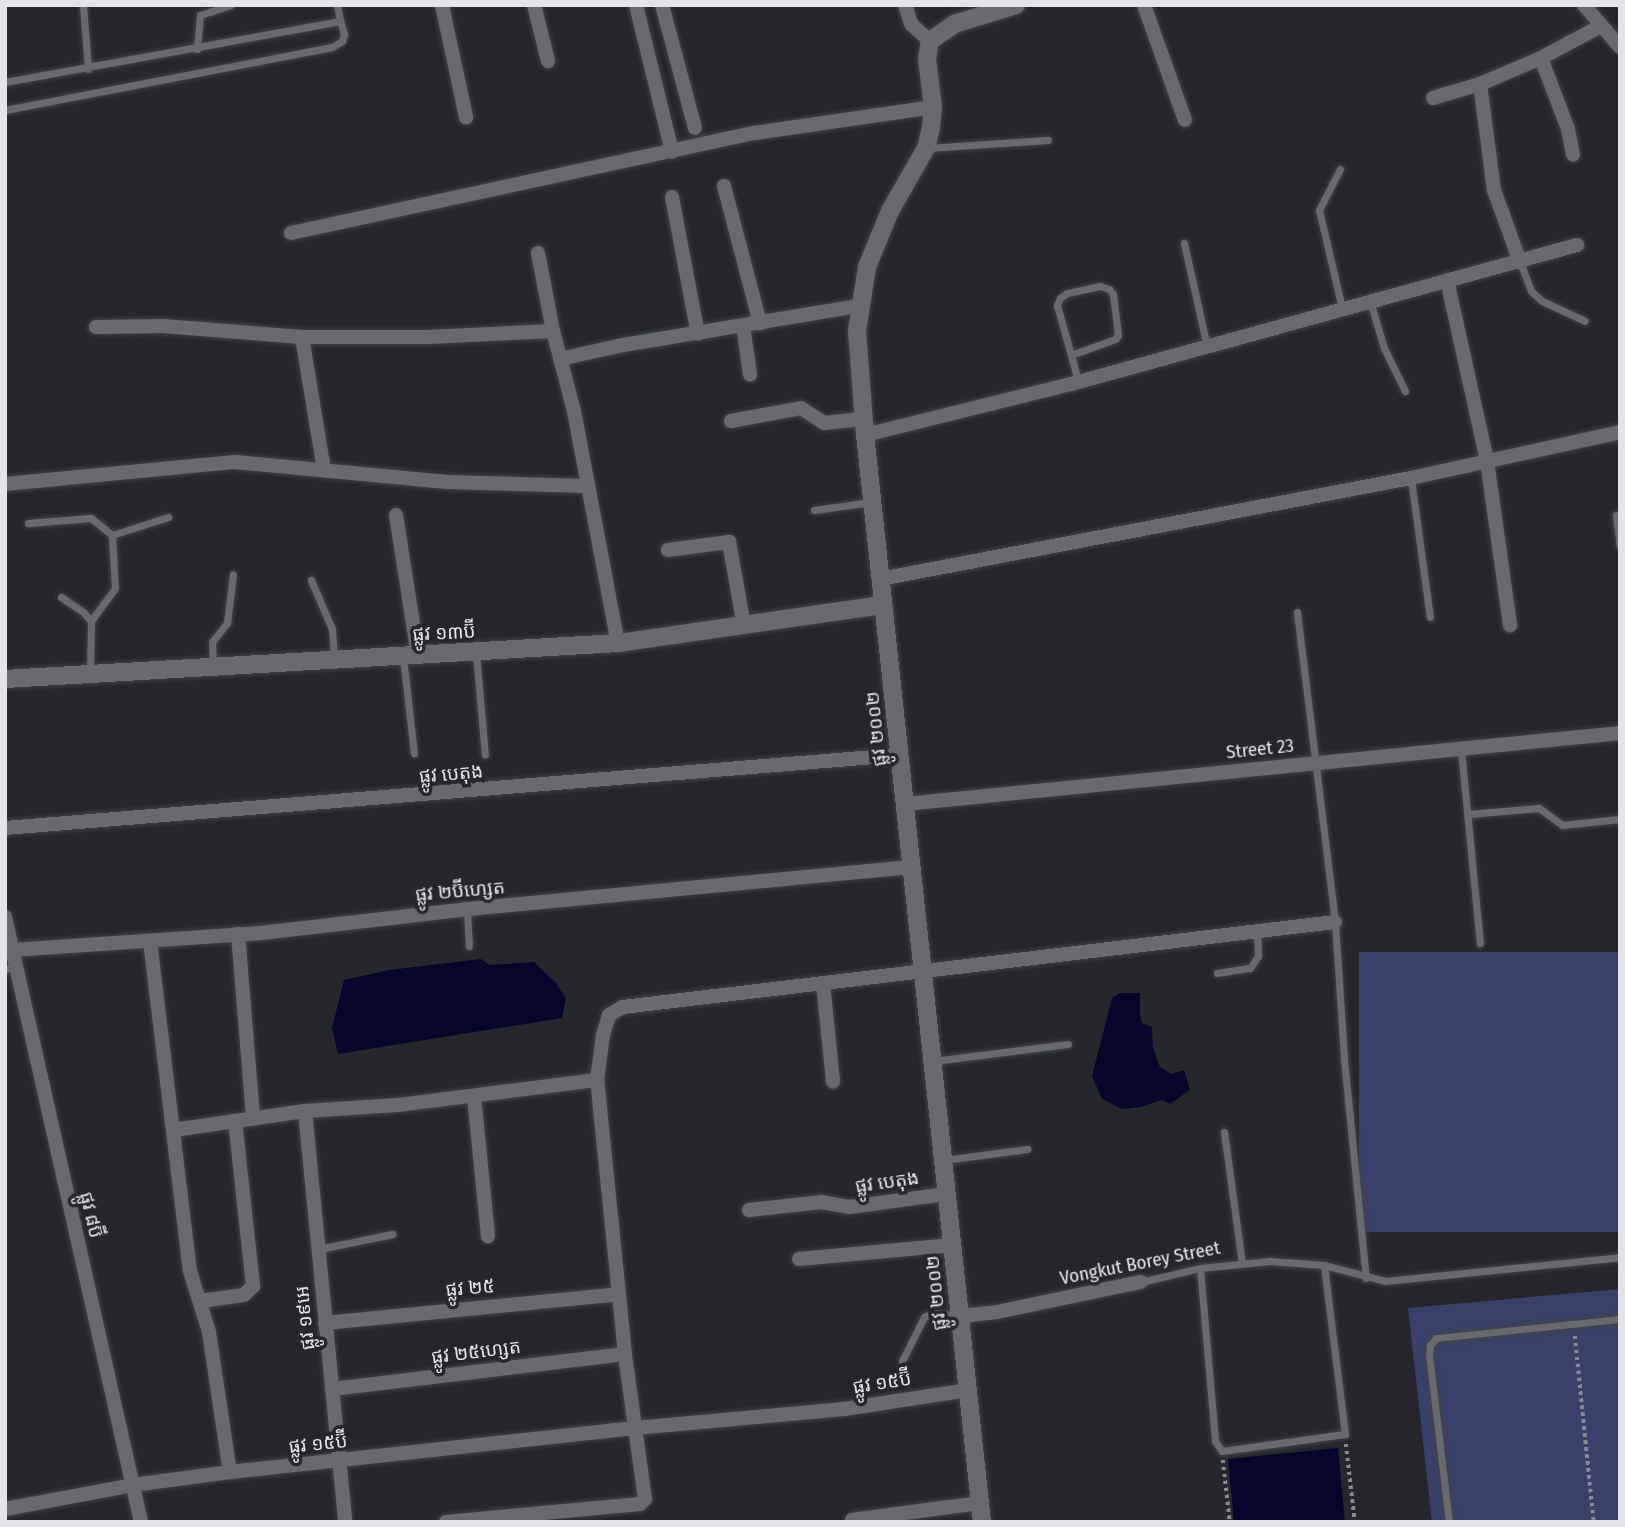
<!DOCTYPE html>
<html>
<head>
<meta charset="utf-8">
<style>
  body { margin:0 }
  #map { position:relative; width:1625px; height:1527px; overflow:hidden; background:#25272c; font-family:"Fira Sans Condensed","Noto Sans Khmer",sans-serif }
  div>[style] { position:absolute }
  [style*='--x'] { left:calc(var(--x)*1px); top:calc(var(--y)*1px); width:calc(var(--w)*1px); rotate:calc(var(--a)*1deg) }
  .green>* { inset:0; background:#39416a; transform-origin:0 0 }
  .water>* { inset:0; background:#06062c }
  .path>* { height:3.5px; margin-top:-1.75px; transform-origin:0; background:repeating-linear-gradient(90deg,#8a8b90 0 3.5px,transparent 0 7px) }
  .roads { filter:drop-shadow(0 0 2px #414347) drop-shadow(0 0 2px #414347) }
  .service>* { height:7px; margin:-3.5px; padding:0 3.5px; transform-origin:3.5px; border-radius:3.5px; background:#696a70 }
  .minor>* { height:14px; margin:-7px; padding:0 7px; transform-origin:7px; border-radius:7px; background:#696a70 }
  .tertiary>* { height:18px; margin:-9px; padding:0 9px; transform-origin:9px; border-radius:9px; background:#696a70 }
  span { translate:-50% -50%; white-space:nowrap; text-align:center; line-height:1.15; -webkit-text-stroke:7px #25272c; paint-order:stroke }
  .street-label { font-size:19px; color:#e3e4e8 }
  .frame { position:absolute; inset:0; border:7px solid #e3e4e8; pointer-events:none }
</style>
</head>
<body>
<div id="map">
  <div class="green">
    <i style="left:1620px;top:952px;width:280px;height:261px;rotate:90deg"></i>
    <i style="clip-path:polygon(1620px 1289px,1620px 1522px,1432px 1522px,1408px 1308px)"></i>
  </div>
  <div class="water">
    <i style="clip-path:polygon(481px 959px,490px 965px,534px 962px,555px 982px,566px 998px,562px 1018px,338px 1054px,332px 1028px,344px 980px,389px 970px)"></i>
    <i style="clip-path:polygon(1120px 993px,1140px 993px,1140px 1015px,1142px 1023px,1152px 1027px,1153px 1048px,1160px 1067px,1171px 1074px,1184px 1070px,1190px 1090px,1170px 1104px,1162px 1100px,1141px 1107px,1122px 1109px,1102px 1099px,1092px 1076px,1112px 998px)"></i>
    <i style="clip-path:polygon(1338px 1448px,1345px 1522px,1234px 1522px,1228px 1459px)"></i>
  </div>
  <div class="path">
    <i style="--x:1575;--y:1336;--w:187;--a:84.2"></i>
    <i style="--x:1346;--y:1444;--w:79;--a:83.4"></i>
    <i style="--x:1223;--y:1460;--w:62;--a:83.6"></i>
  </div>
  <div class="roads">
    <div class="service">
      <i style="--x:83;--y:5;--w:64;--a:85.5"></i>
      <i style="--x:337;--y:5;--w:16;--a:79"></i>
      <i style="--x:197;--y:49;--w:34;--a:-85"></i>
      <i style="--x:200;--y:15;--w:32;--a:-18"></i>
      <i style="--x:5;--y:82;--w:341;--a:-10.3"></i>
      <i style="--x:340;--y:21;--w:14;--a:73"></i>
      <i style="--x:344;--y:34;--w:7;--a:106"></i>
      <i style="--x:342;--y:41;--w:12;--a:149"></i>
      <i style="--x:332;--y:47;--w:333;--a:169.1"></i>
      <i style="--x:927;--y:148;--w:121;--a:-3.8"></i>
      <i style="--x:1340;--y:169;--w:46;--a:117.1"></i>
      <i style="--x:1319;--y:210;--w:101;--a:76.8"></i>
      <i style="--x:1184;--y:243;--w:107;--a:77.5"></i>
      <i style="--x:1520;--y:262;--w:31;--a:69"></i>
      <i style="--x:1531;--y:291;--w:15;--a:42"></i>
      <i style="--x:1542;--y:301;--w:47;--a:24.9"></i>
      <i style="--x:1370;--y:301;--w:49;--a:73.4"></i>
      <i style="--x:1384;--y:348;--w:48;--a:64"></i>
      <i style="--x:1071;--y:355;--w:47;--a:-20"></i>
      <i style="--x:1115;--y:339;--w:5;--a:-53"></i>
      <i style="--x:1118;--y:335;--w:41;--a:-97"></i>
      <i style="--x:1113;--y:294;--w:6;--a:-129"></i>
      <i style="--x:1109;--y:289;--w:9;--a:-162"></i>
      <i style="--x:1100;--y:286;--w:34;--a:168"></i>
      <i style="--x:1067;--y:293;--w:9;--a:144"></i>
      <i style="--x:1060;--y:298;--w:8;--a:113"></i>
      <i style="--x:1057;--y:305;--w:52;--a:74.4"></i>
      <i style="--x:1071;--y:355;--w:28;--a:75"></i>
      <i style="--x:1411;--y:479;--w:139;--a:82.2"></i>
      <i style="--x:814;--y:510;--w:58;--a:-8"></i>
      <i style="--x:1616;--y:515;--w:31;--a:83"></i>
      <i style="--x:28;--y:523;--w:63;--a:-4.5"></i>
      <i style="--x:91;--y:518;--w:27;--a:39"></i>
      <i style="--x:112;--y:535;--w:53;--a:86.8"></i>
      <i style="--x:115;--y:588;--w:41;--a:126"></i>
      <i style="--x:112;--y:535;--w:59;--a:-17.8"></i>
      <i style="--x:311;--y:580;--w:53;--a:66.8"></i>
      <i style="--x:332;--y:629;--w:30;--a:86"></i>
      <i style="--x:61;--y:597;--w:27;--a:34"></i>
      <i style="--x:83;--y:612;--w:12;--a:48"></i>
      <i style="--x:91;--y:621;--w:52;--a:91.1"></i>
      <i style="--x:1297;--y:612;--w:312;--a:83"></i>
      <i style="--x:1335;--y:922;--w:137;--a:86.2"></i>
      <i style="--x:1344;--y:1059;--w:220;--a:84.3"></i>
      <i style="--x:476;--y:653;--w:102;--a:85"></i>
      <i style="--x:403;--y:657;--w:97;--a:83.5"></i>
      <i style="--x:213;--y:666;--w:24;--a:-92"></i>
      <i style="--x:212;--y:642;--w:24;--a:-52"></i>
      <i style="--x:227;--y:623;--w:49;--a:-83"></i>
      <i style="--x:1461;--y:750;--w:194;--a:84.4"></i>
      <i style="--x:1468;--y:814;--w:71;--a:-4.8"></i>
      <i style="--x:1539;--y:808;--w:29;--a:36"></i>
      <i style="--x:1562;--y:825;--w:58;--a:-5.9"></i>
      <i style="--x:467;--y:910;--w:36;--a:87"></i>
      <i style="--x:5;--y:969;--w:11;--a:-15"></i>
      <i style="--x:1217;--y:973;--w:33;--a:-9"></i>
      <i style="--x:1250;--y:968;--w:14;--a:-56"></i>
      <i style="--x:1258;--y:956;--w:24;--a:-92"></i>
      <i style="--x:933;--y:1061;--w:136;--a:-7.2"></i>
      <i style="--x:1224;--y:1132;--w:133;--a:82.2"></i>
      <i style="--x:944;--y:1160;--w:84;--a:-7.5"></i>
      <i style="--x:319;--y:1249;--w:75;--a:-11.6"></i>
      <i style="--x:1200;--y:1268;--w:174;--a:85"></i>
      <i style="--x:1215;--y:1441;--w:12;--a:55"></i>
      <i style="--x:1222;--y:1451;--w:124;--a:-7.9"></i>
      <i style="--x:1345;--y:1434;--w:170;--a:-97.1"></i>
      <i style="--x:1141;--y:1282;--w:61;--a:-13.3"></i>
      <i style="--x:1200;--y:1268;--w:70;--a:-5.7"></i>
      <i style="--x:1270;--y:1261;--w:54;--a:4.2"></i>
      <i style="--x:1324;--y:1265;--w:63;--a:14.7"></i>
      <i style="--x:1385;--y:1281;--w:236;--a:-5.8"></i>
      <i style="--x:902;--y:1361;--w:49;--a:-63.4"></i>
      <i style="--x:924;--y:1317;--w:10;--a:-24"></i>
      <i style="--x:933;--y:1313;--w:27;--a:6"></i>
      <i style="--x:1449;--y:1522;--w:168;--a:-96.8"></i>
      <i style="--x:1429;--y:1355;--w:10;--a:-84"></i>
      <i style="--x:1430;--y:1345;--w:9;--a:-49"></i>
      <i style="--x:1436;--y:1338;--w:185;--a:-5.9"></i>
    </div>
    <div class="minor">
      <i style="--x:442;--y:5;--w:115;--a:77.9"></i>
      <i style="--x:534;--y:5;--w:58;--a:76"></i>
      <i style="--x:636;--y:5;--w:151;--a:76.2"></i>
      <i style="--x:662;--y:5;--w:127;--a:75"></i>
      <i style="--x:905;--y:5;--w:20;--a:72"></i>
      <i style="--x:911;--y:24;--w:25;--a:42"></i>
      <i style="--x:1144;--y:5;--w:122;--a:70.4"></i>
      <i style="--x:1584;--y:5;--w:55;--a:49.4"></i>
      <i style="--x:1541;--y:58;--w:76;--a:69.2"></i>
      <i style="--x:1568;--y:129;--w:26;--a:79"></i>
      <i style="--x:1480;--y:84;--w:107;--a:82.5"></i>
      <i style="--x:1494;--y:190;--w:77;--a:70.1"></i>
      <i style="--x:1433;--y:98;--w:49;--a:-16.6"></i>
      <i style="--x:1480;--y:84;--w:66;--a:-23.1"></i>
      <i style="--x:1541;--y:58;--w:68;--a:-28.1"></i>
      <i style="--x:724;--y:186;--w:142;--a:75.3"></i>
      <i style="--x:672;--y:197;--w:139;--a:79.3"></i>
      <i style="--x:291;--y:233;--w:475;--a:-12.2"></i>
      <i style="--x:755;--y:133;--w:180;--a:-8.3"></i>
      <i style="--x:538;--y:253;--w:79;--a:79.1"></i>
      <i style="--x:553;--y:331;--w:83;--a:75.3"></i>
      <i style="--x:574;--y:411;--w:236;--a:79.3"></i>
      <i style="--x:1447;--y:280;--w:185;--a:77.5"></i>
      <i style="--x:1487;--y:461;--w:166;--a:82"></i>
      <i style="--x:743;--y:326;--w:49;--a:81.7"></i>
      <i style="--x:96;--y:327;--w:67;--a:-0.9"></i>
      <i style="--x:163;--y:326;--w:139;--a:4.5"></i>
      <i style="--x:302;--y:337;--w:126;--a:0"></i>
      <i style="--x:428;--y:337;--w:125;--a:-2.7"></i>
      <i style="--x:302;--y:337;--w:135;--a:80.6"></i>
      <i style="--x:560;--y:359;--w:65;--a:-12.5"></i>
      <i style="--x:623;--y:345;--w:239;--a:-9.4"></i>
      <i style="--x:731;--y:421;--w:71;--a:-10.5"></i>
      <i style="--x:801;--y:408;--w:27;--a:33"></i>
      <i style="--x:824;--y:423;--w:39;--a:-6"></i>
      <i style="--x:865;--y:435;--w:212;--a:-13.9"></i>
      <i style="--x:1071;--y:384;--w:525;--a:-15.36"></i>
      <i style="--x:5;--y:484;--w:231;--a:-5.5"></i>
      <i style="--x:235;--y:462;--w:213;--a:5.4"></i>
      <i style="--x:447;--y:482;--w:140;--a:1.6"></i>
      <i style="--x:396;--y:515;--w:142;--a:81.1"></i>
      <i style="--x:668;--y:550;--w:62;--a:-7.5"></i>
      <i style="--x:729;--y:542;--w:85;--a:79.9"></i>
      <i style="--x:880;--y:579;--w:541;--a:-10.77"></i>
      <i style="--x:1411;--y:478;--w:214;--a:-12.4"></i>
      <i style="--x:905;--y:804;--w:719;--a:-5.67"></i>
      <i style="--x:5;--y:828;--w:897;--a:-4.67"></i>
      <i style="--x:5;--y:917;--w:620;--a:77.33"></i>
      <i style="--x:238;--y:934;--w:185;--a:85.3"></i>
      <i style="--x:150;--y:941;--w:332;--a:83.1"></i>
      <i style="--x:190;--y:1271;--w:64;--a:72.7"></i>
      <i style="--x:209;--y:1332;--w:142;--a:81.5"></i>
      <i style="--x:12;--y:950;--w:250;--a:-3.9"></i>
      <i style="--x:261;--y:933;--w:207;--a:-6.6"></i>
      <i style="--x:467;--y:909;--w:447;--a:-5.4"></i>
      <i style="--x:823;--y:983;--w:99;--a:84.2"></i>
      <i style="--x:474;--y:1096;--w:141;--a:84.3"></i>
      <i style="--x:305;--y:1111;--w:413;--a:84.4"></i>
      <i style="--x:173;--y:1130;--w:133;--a:-8.2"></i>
      <i style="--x:305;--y:1111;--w:93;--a:-3.7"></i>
      <i style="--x:398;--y:1105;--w:201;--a:-7.2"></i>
      <i style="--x:749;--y:1210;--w:72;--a:-6.3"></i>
      <i style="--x:821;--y:1202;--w:28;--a:10"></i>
      <i style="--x:849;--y:1207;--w:99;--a:-7.6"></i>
      <i style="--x:799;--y:1259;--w:154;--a:-5.2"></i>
      <i style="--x:200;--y:1301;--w:44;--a:-7.8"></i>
      <i style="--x:244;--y:1295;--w:13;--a:-45"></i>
      <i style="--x:253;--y:1286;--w:166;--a:-96.2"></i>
      <i style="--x:960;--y:1316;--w:37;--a:-6"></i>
      <i style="--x:997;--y:1312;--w:147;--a:-11.8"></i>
      <i style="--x:325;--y:1323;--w:295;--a:-5.6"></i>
      <i style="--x:332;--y:1389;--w:295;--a:-6.8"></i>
      <i style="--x:5;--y:1509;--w:130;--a:-10.6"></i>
      <i style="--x:133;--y:1485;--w:98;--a:-7.6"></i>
      <i style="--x:230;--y:1472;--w:407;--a:-6.2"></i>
      <i style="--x:635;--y:1428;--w:210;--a:-5.2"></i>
      <i style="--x:844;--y:1409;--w:125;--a:-8.7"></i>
      <i style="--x:852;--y:1520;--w:129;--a:-7.6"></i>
      <i style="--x:446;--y:1522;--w:195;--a:-5.3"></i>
      <i style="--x:640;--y:1504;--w:7;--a:-45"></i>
      <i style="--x:645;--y:1499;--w:146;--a:-97.9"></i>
      <i style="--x:625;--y:1354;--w:275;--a:-95.8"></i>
      <i style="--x:597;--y:1080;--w:45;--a:-82.4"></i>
      <i style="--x:603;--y:1035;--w:21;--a:-73"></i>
      <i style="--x:609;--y:1015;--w:16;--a:-30"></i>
      <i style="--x:623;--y:1007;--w:717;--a:-6.81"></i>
    </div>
    <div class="tertiary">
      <i style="--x:5;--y:679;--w:614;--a:-3.36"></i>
      <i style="--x:618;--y:643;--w:268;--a:-8.2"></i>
      <i style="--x:982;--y:1522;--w:1093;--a:-96.14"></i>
      <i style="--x:865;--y:435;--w:104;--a:-94.4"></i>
      <i style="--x:857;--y:331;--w:65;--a:-81.1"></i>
      <i style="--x:867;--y:267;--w:61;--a:-67.7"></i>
      <i style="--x:890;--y:211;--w:73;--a:-60.3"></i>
      <i style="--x:926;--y:148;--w:21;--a:-76"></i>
      <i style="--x:931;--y:128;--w:21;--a:-85"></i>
      <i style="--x:933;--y:107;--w:48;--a:-97.1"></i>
      <i style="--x:927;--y:59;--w:18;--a:-81"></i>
      <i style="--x:930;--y:41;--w:29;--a:-35"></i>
      <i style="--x:954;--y:24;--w:65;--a:-17"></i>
    </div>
  </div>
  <div class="street-label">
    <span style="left:444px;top:633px;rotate:-3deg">ផ្លូវ ១៣ប៊ី</span>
    <span style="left:876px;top:729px;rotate:-96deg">ផ្លូវ ២០០២</span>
    <span style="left:1260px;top:749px;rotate:-6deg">Street 23</span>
    <span style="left:451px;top:774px;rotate:-5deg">ផ្លូវ បេតុង</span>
    <span style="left:460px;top:891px;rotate:-5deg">ផ្លូវ ២ប៊ីហ្សេត</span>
    <span style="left:887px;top:1182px;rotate:-8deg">ផ្លូវ បេតុង</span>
    <span style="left:91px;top:1215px;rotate:77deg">ផ្លូវ ៨ប៊ី</span>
    <span style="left:1140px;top:1263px;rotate:-11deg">Vongkut Borey Street</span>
    <span style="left:470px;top:1288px;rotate:-5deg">ផ្លូវ ២៥</span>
    <span style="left:936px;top:1293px;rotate:-96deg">ផ្លូវ ២០០២</span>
    <span style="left:305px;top:1318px;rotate:-96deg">ផ្លូវ ១៩អេ</span>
    <span style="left:476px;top:1352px;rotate:-7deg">ផ្លូវ ២៥ហ្សេត</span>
    <span style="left:882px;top:1383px;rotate:-9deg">ផ្លូវ ១៥ប៊ី</span>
    <span style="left:318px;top:1444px;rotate:-6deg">ផ្លូវ ១៥ប៊ី</span>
  </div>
  <div class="frame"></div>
</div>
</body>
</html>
